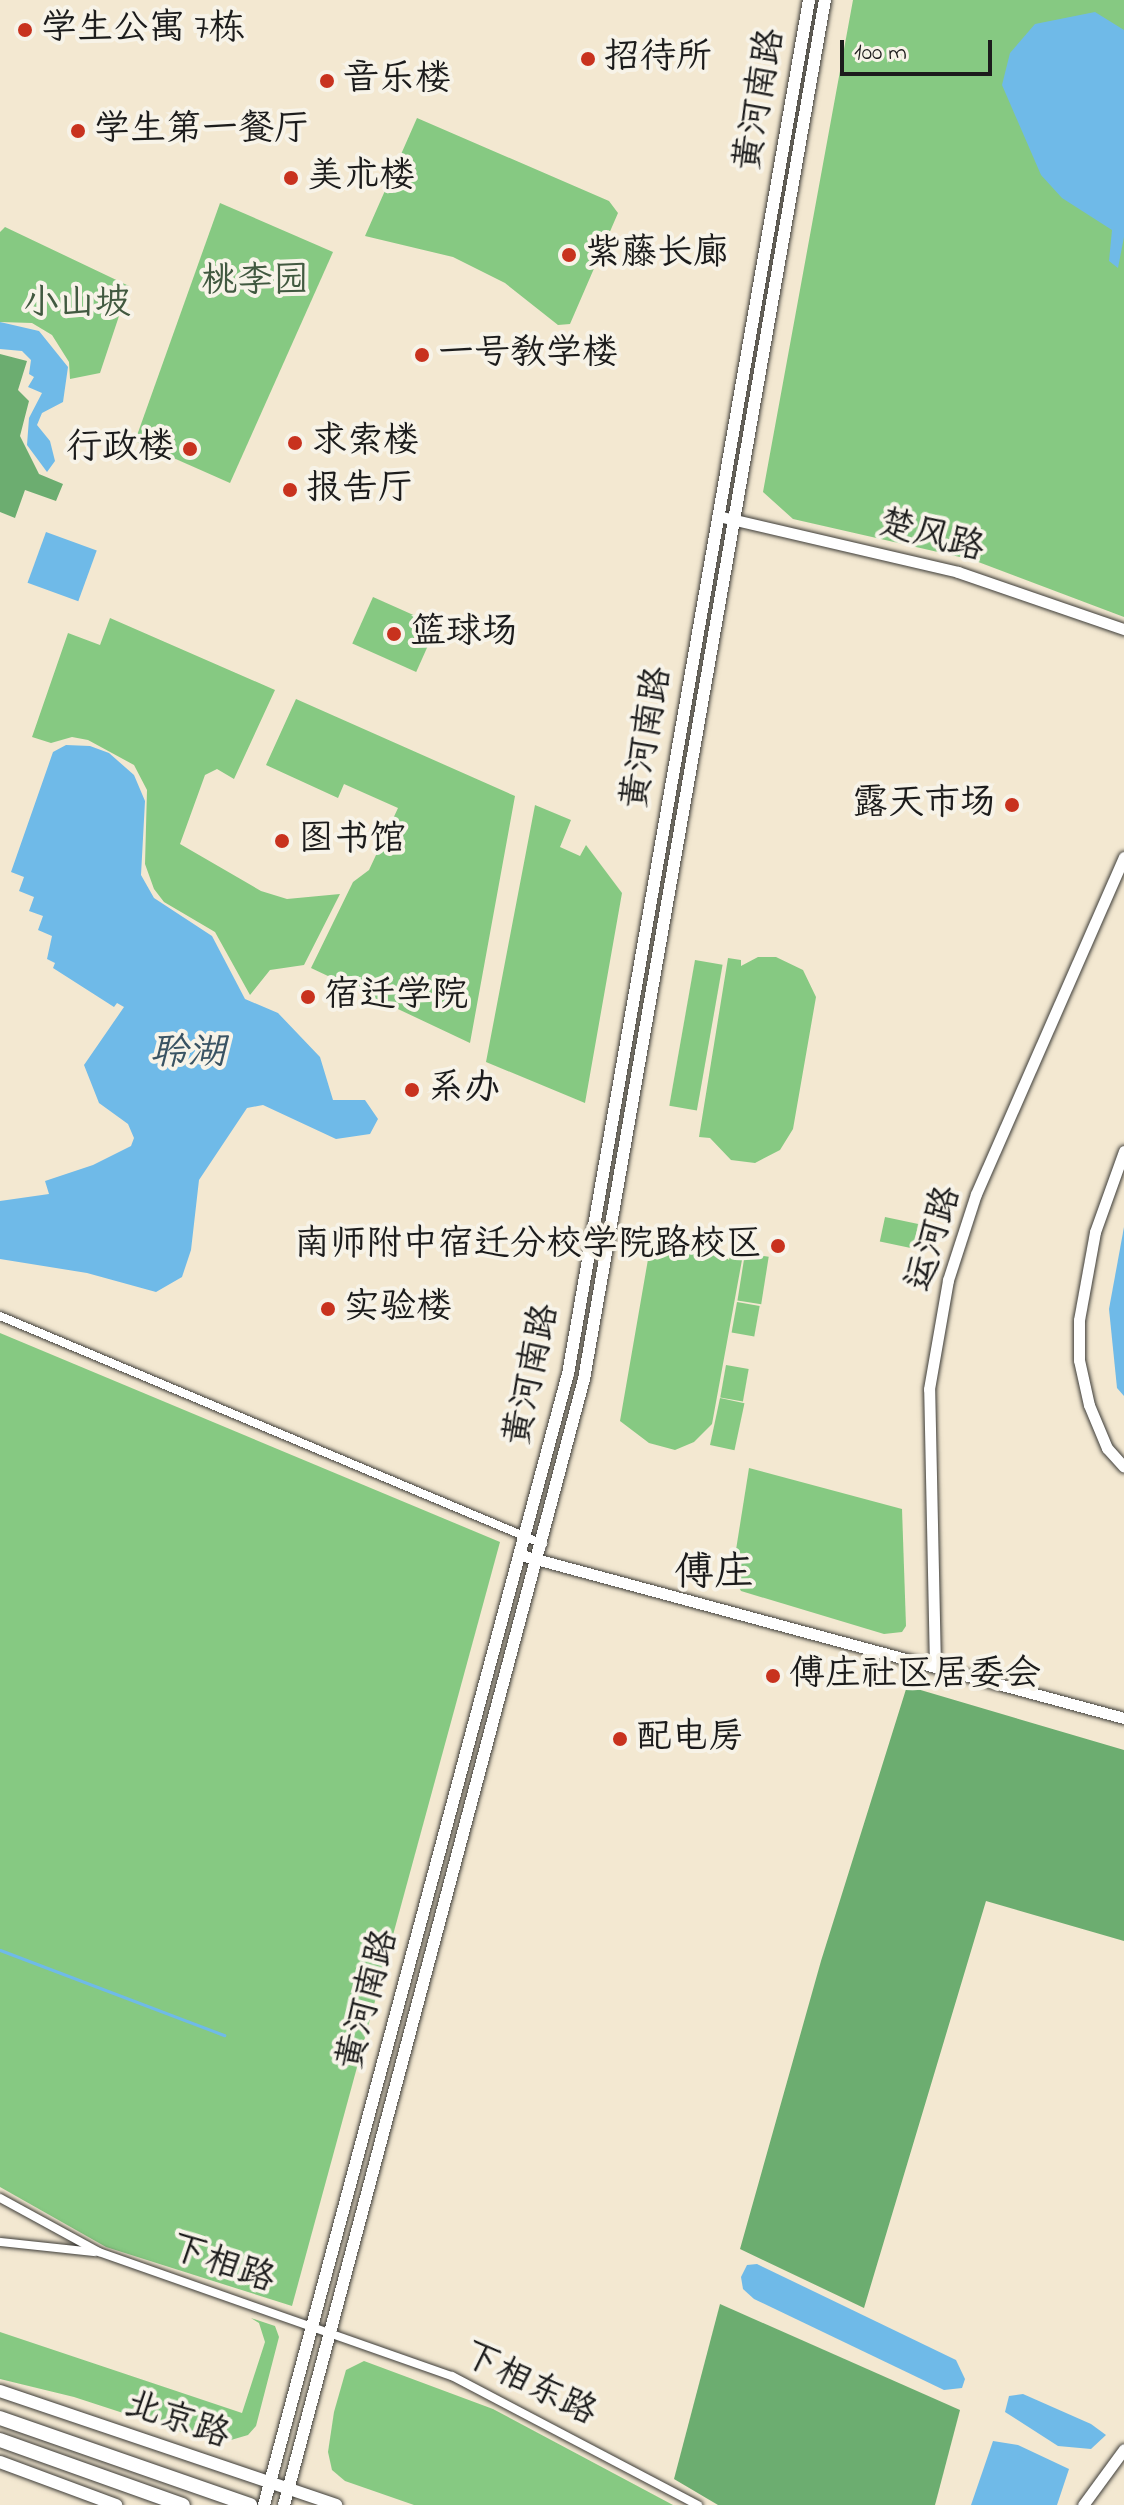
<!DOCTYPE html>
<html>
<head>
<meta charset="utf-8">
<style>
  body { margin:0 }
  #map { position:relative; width:1124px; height:2505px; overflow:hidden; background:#f3e8d1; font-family:"Indie Flower","LXGW WenKai TC",sans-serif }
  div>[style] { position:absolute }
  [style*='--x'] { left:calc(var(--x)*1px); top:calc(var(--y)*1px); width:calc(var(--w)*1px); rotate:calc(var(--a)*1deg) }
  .green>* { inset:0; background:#86c982; transform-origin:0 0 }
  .forest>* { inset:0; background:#6cad70 }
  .water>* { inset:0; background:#6fbae8; transform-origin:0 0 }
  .stream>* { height:3px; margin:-1.5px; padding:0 1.5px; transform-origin:1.5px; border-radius:1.5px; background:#6fbae8 }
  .roads { filter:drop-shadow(0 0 2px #3c3b37) drop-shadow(0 0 2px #3c3b37) }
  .street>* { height:8px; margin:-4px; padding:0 4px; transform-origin:4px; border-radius:4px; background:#fff }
  .secondary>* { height:11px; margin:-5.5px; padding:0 5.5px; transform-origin:5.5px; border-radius:5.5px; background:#fff }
  .primary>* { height:12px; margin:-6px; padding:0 6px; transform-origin:6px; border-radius:6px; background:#fff }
  .highway>* { height:14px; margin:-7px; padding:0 7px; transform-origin:7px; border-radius:7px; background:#fff }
  .dots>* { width:22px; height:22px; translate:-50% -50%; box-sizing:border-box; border:4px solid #f7f3e8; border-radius:50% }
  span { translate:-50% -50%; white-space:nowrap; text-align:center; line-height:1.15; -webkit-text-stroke:8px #f7f3e8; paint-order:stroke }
  .poi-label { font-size:36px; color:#1c1c1c }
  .left { translate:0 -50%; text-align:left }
  .right { translate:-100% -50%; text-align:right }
  .street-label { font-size:36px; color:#1c1c1c }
  .park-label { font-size:36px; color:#415940 }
  .water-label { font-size:38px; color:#395363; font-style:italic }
  .quarter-label { font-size:40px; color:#1c1c1c }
  .scale { position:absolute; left:840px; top:40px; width:152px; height:36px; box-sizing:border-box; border:4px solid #1c1c1c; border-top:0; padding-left:10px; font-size:24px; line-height:28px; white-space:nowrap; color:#1c1c1c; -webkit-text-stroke:6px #f7f3e8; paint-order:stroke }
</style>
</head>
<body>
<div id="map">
  <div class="green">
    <i style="clip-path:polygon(853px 0,1124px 0,1124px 617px,973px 560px,793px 519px,763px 492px)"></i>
    <i style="clip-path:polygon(417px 118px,609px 201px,618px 213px,570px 324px,558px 325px,505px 283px,453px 257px,365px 236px)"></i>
    <i style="clip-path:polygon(220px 203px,333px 252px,230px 483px,135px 441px)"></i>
    <i style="clip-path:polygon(5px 227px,129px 286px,100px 373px,70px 379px,69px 362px,52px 335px,32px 323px,0 322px,0 232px)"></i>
    <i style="left:373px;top:597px;width:70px;height:51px;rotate:24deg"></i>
    <i style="clip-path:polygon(110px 618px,275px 690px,234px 779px,217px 769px,205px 775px,180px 844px,261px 891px,287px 899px,340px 894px,304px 965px,270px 970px,250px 995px,215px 932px,164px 902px,154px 889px,145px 864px,147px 790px,134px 765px,88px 740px,72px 737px,51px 743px,32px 737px,68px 633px,100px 645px)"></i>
    <i style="clip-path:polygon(296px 699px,515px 796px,470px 1043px,311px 968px,353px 882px,369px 870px,398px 808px,344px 784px,338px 798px,266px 765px)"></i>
    <i style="clip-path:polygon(535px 805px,571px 820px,560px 847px,580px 856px,586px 845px,622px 893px,585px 1103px,486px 1062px)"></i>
    <i style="clip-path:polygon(758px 957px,776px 957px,803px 970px,816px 997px,793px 1129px,780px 1150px,755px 1163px,731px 1160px,710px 1138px,699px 1137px,728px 958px,741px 960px,741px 966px)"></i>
    <i style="left:695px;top:960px;width:28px;height:148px;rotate:10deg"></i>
    <i style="left:885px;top:1217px;width:34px;height:25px;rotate:12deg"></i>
    <i style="clip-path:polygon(685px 1241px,712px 1245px,729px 1260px,732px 1247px,744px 1249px,712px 1424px,694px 1442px,675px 1450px,649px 1443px,620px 1421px,651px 1242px,665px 1243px,664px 1252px)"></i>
    <i style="left:745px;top:1253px;width:24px;height:48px;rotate:9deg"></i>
    <i style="left:737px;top:1302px;width:23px;height:31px;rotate:10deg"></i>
    <i style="clip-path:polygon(0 1333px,500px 1542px,292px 2306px,106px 2247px,0 2187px)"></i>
    <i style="left:726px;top:1365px;width:23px;height:33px;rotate:10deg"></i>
    <i style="left:720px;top:1398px;width:25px;height:48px;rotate:12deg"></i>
    <i style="clip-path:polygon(749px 1468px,902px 1509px,906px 1626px,902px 1632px,884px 1634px,741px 1591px,732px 1575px)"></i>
    <i style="clip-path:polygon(251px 2318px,275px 2326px,279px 2337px,256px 2426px,248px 2435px,231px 2440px,206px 2440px,74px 2397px,0 2379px,0 2332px,242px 2413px,265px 2342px,259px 2323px)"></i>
    <i style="clip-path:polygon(364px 2361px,493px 2409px,673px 2505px,414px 2505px,345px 2481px,332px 2470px,328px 2452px,334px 2412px,346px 2370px)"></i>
  </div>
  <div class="forest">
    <i style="clip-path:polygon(0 354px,27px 361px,18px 390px,29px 401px,20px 436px,39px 474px,63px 484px,56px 501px,25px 490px,15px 518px,0 512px)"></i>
    <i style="clip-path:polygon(907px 1686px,1124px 1750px,1124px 1941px,986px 1901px,864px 2308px,740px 2249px,821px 1961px)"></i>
    <i style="clip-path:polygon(720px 2304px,960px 2410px,935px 2505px,718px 2505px,674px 2479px)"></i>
  </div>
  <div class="water">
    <i style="clip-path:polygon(1095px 12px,1124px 30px,1124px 237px,1118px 268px,1109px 261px,1112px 230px,1062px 198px,1041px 175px,1002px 85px,1010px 53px,1035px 24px)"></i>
    <i style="clip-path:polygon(0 322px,39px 331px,68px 367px,63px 402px,42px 413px,37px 425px,50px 441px,55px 461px,47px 472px,27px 445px,29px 418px,42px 393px,28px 387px,34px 377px,29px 374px,31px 360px,22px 351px,0 349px)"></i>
    <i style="left:46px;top:532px;width:54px;height:54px;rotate:20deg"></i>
    <i style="clip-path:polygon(66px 745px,90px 746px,109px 753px,134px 775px,145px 801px,141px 875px,154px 898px,212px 936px,245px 999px,278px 1013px,320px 1057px,333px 1100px,365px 1100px,378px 1119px,370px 1134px,336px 1139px,263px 1105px,247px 1108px,199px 1180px,191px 1250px,182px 1277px,156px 1292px,87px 1273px,0 1259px,0 1201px,49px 1194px,45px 1181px,93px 1165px,131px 1146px,134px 1138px,128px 1124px,99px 1103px,84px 1065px,124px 1007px,117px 1003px,114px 1007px,53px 968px,55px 963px,47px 959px,52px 936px,38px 930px,43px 916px,29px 911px,34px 897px,19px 891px,24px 877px,11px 872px,53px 752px)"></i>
    <i style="clip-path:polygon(1124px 1227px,1124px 1396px,1117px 1388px,1109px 1309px)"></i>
    <i style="clip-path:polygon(757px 2264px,956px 2360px,965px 2379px,962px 2388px,944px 2390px,754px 2299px,743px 2289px,741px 2277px,747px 2265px)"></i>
    <i style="clip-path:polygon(1023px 2394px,1091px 2424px,1106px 2435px,1091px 2449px,1058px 2446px,1005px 2412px,1009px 2396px)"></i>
    <i style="clip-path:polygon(993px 2441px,1018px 2445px,1069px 2469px,1057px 2505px,971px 2505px)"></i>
  </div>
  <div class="stream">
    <i style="--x:0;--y:1950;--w:240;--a:20.8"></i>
  </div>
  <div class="roads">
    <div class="street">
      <i style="--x:0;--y:1316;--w:589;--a:22.78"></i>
      <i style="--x:0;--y:2198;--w:113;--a:28.6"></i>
      <i style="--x:99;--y:2252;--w:374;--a:19.4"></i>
      <i style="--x:452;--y:2376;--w:278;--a:27.7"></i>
      <i style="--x:0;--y:2242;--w:95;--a:6.1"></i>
    </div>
    <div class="secondary">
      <i style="--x:718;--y:516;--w:246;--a:13.1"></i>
      <i style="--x:958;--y:572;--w:176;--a:19"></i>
      <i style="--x:1124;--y:1151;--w:86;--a:109.7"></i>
      <i style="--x:1095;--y:1232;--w:89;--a:100.3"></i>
      <i style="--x:1079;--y:1320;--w:40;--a:90"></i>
      <i style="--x:1079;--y:1360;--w:46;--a:77.5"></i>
      <i style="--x:1089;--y:1405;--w:47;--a:67.3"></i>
      <i style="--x:1107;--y:1448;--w:25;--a:48"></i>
      <i style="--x:521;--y:1555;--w:625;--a:15.13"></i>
      <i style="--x:935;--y:1667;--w:278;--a:-91.2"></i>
      <i style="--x:929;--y:1389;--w:111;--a:-80.1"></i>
      <i style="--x:948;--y:1280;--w:90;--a:-72"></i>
      <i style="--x:976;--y:1194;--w:368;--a:-66.3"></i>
      <i style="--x:1083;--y:2505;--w:69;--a:-53.8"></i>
    </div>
    <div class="primary">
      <i style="--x:0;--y:2391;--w:355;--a:18.7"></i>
      <i style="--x:0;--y:2462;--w:124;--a:20.3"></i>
      <i style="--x:264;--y:2505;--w:1171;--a:-74.96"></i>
      <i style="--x:568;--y:1374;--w:1395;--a:-80.05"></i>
      <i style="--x:284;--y:2505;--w:1165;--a:-75.08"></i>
      <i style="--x:584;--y:1379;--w:1400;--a:-80.09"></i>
    </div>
    <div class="highway">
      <i style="--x:0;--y:2418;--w:265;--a:19.2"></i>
      <i style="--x:0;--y:2440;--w:194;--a:19.6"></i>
    </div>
  </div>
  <div class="dots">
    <i style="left:25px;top:30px;background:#c8321e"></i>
    <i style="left:588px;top:59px;background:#c8321e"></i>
    <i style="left:327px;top:81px;background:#c8321e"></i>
    <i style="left:78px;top:131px;background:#c8321e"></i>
    <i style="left:291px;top:178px;background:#c8321e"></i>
    <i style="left:569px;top:255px;background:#c8321e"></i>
    <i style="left:422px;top:355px;background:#c8321e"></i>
    <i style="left:295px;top:443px;background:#c8321e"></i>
    <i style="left:190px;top:449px;background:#c8321e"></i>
    <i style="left:290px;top:490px;background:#c8321e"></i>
    <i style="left:394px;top:634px;background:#c8321e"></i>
    <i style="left:1012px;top:805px;background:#c8321e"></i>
    <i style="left:282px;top:841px;background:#c8321e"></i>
    <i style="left:308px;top:997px;background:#c8321e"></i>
    <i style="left:412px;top:1090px;background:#c8321e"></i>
    <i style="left:778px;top:1246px;background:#c8321e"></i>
    <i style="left:328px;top:1309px;background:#c8321e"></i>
    <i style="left:773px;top:1676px;background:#c8321e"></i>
    <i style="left:620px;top:1739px;background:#c8321e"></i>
  </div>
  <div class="poi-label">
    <span class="left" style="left:41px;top:30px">学生公寓 7栋</span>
    <span class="left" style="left:604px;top:59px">招待所</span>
    <span class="left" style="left:343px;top:81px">音乐楼</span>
    <span class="left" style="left:94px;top:131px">学生第一餐厅</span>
    <span class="left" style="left:307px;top:178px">美术楼</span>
    <span class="left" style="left:585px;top:255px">紫藤长廊</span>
    <span class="left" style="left:438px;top:355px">一号教学楼</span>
    <span class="left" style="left:311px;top:443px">求索楼</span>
    <span class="right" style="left:174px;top:449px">行政楼</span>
    <span class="left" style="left:306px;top:490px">报告厅</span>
    <span class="left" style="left:410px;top:634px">篮球场</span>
    <span class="right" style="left:996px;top:805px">露天市场</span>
    <span class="left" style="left:298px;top:841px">图书馆</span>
    <span class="left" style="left:324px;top:997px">宿迁学院</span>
    <span class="left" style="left:428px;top:1090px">系办</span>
    <span class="right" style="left:762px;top:1246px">南师附中宿迁分校学院路校区</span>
    <span class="left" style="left:344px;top:1309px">实验楼</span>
    <span class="left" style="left:789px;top:1676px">傅庄社区居委会</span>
    <span class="left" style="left:636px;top:1739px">配电房</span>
  </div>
  <div class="street-label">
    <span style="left:761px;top:100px;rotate:-80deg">黄河南路</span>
    <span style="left:931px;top:537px;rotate:15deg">楚风路</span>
    <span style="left:648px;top:738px;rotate:-80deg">黄河南路</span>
    <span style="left:935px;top:1239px;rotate:-73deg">运河路</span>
    <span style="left:533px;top:1375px;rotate:-78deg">黄河南路</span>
    <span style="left:369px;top:2000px;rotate:-75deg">黄河南路</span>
    <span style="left:222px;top:2265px;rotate:19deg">下相路</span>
    <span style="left:529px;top:2385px;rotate:26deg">下相东路</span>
    <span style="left:177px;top:2421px;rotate:19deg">北京路</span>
  </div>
  <div class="park-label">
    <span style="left:255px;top:283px">桃李园</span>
    <span style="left:77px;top:305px">小山坡</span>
  </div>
  <div class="water-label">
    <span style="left:188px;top:1055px">聆湖</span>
  </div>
  <div class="quarter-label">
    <span style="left:714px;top:1575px">傅庄</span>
  </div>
  <div class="scale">100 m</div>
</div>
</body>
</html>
